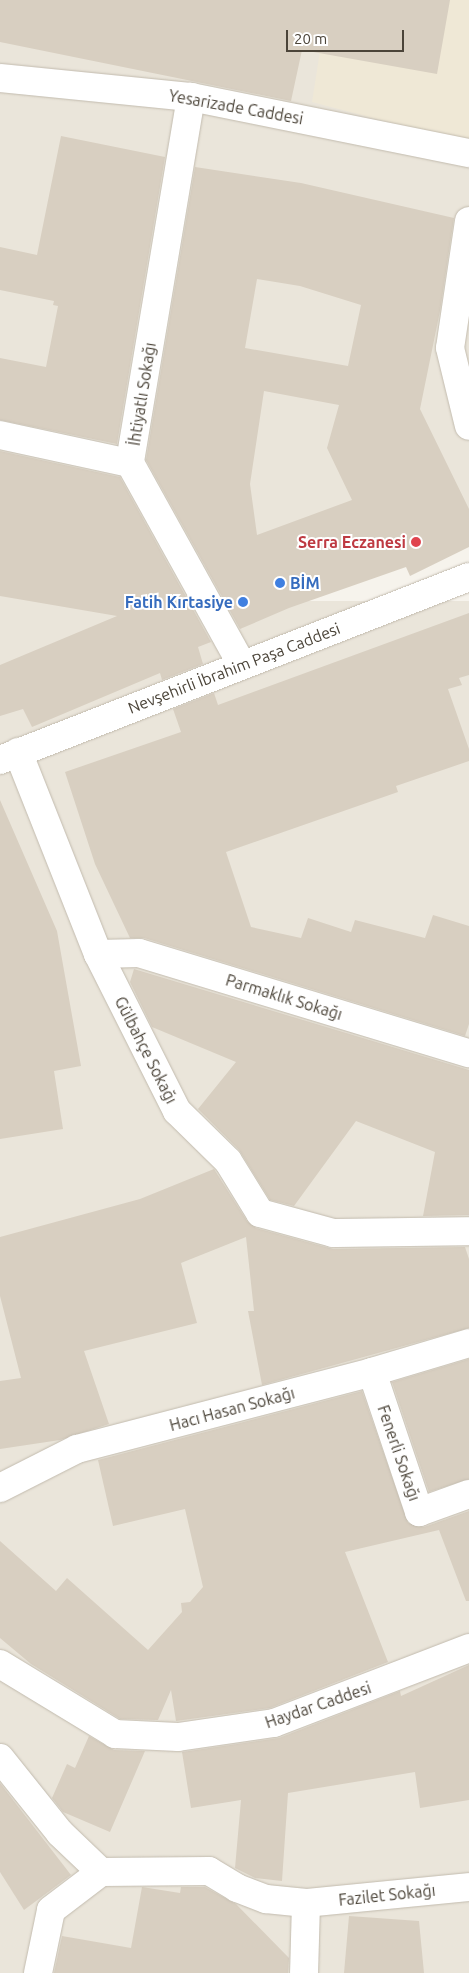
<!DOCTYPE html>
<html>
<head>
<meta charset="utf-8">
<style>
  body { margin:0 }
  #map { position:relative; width:469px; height:1973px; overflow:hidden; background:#f6f3ec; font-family:Ubuntu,sans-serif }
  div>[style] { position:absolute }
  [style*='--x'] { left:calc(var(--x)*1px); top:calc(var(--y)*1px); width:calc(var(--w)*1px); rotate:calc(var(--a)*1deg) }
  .residential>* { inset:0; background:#eae5da; transform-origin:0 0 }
  .education>* { inset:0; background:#efe8d6 }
  .building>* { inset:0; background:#d8cfc1 }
  .roads { filter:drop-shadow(0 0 1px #c2bbae) drop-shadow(0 0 1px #c2bbae) }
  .minor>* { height:28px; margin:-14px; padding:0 14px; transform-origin:14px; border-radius:14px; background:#fff }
  .tertiary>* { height:28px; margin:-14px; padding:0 14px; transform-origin:14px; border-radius:14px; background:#fff }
  .dots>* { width:14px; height:14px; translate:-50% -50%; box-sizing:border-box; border:2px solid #fff; border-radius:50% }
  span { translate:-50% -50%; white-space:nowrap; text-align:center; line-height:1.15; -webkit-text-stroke:4px #fff; paint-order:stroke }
  .street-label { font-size:16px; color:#4b4439 }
  .health-label { font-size:16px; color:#be3a42; font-weight:700 }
  .right { translate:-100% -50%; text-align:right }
  .shop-label { font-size:16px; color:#366cbe; font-weight:700 }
  .left { translate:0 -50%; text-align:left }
  .scale { position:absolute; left:286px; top:30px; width:118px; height:22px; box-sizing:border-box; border:2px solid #4b4439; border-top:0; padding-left:6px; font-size:15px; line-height:18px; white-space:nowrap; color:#4b4439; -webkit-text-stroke:4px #fff; paint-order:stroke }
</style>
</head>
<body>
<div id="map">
  <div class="residential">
    <i style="clip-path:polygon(0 0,469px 0,469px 532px,0 731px)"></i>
    <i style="left:469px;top:601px;width:1372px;height:503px;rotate:90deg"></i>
  </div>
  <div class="education">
    <i style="clip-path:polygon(328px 0,469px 0,469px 143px,312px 102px)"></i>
  </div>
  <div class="building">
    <i style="clip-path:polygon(0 0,450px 0,437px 74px,302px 50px,291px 101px,0 42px)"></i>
    <i style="clip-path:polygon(61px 136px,165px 157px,117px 444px,0 420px,0 358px,46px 367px,58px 306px,53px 305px,54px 301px,0 290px,0 247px,37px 255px)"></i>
    <i style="clip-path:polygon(evenodd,195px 167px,301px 183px,454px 218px,440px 311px,420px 409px,469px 509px,469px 547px,410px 576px,406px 567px,289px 608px,240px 629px,146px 460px,195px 167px,257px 279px,300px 286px,361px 305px,348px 366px,245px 348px,257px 279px,195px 167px,264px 391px,339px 405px,327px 448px,352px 500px,257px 535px,250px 484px,264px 391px)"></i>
    <i style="clip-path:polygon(0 451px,120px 477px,211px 642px,198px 647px,203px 664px,162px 680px,160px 673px,32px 727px,23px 709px,0 716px,0 665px,117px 616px,0 596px)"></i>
    <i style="clip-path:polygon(469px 613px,469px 675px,459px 678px,462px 685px,448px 689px,469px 749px,469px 761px,396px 786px,398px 792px,226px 852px,251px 927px,301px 938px,308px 918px,351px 932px,355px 920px,425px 938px,433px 915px,469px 926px,469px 1024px,465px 1036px,144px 938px,130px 938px,95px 864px,65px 772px,181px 732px,173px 709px,214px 693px,218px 705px)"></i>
    <i style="clip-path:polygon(0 800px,57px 931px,81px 1066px,54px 1071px,63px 1129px,0 1139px)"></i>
    <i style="clip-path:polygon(134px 969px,469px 1070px,469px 1215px,423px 1216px,435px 1152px,356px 1121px,294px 1206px,270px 1200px,239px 1150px,198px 1109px,236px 1062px,152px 1027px,130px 982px)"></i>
    <i style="clip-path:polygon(214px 1169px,247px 1221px,256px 1228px,333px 1249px,465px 1247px,469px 1259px,469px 1328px,262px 1385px,248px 1311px,254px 1311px,246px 1237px,181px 1263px,197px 1323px,84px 1351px,109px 1424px,60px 1440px,0 1449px,0 1381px,21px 1378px,0 1296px,0 1237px,140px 1199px)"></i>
    <i style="clip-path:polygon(469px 1359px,469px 1479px,429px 1492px,392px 1382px)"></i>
    <i style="clip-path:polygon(362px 1391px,408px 1523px,424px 1527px,469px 1511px,469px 1601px,466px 1601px,439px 1530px,345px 1552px,388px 1662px,270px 1708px,176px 1721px,171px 1690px,158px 1720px,120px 1719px,31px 1664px,0 1638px,0 1541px,56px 1591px,67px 1578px,148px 1650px,182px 1612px,181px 1603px,190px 1602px,203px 1587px,185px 1509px,113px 1526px,98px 1460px)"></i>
    <i style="clip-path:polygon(469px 1665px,469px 1800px,420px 1808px,415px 1772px,288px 1793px,282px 1881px,255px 1878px,235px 1868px,241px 1800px,191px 1808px,182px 1752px,279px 1738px,400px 1691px,401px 1696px)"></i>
    <i style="clip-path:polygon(89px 1736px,114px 1750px,145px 1751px,110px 1832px,63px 1812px,52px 1798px,67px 1764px,75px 1768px)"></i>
    <i style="clip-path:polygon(0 1783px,71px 1875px,24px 1910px,0 1872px)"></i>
    <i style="clip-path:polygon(142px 1887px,180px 1893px,181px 1887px,205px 1887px,236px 1904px,289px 1958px,288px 1973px,54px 1973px,62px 1936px,131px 1948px)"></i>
    <i style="clip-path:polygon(349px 1916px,419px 1921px,424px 1973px,344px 1973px)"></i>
  </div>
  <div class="roads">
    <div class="minor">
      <i style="--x:0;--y:78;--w:192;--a:5.7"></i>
      <i style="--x:191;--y:97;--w:284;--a:11.4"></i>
      <i style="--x:191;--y:97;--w:371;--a:99.5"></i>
      <i style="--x:130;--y:463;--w:231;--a:61"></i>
      <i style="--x:469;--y:221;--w:128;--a:98.5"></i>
      <i style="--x:450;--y:348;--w:80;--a:76.3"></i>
      <i style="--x:0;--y:435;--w:133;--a:12.2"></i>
      <i style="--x:18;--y:752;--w:217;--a:68.4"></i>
      <i style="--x:98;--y:954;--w:176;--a:63.3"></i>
      <i style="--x:177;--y:1111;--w:71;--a:44.4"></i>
      <i style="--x:228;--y:1161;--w:61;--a:58.4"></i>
      <i style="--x:260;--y:1213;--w:76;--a:15.3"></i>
      <i style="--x:333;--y:1233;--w:136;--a:-0.8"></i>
      <i style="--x:98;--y:954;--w:41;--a:-1.4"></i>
      <i style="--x:139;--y:953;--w:345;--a:16.9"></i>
      <i style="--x:372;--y:1372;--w:148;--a:71.4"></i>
      <i style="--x:419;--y:1512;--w:53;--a:-19.8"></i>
      <i style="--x:0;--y:1488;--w:86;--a:-26.9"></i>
      <i style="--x:77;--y:1449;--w:305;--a:-14.6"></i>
      <i style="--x:372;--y:1372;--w:101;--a:-16.6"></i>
      <i style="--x:0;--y:1664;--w:135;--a:31.3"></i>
      <i style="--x:115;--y:1734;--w:63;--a:2.7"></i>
      <i style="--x:178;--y:1737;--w:97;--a:-8.3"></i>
      <i style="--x:274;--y:1723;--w:209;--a:-21"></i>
      <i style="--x:0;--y:1758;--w:96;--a:51.3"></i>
      <i style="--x:60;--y:1833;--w:57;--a:43.6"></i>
      <i style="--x:101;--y:1872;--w:108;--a:-0.5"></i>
      <i style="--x:209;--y:1871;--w:33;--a:31"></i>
      <i style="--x:237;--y:1888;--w:31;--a:21"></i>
      <i style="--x:266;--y:1899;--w:40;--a:5.7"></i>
      <i style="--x:306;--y:1903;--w:70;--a:91.6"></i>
      <i style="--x:306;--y:1903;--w:164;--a:-5.6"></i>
      <i style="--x:38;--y:1973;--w:64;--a:-78.3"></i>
      <i style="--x:51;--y:1910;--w:63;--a:-37.2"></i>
    </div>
    <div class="tertiary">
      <i style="--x:0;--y:760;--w:503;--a:-21.32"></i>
    </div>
  </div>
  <div class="dots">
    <i style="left:416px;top:542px;background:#e0444e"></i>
    <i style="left:280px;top:583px;background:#3f7fe0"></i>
    <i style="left:243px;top:602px;background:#3f7fe0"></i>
  </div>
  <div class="street-label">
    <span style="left:236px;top:107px;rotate:10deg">Yesarizade Caddesi</span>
    <span style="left:142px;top:394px;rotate:-81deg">İhtiyatlı Sokağı</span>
    <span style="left:234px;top:668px;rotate:-21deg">Nevşehirli İbrahim Paşa Caddesi</span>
    <span style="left:284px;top:997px;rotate:17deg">Parmaklık Sokağı</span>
    <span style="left:146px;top:1050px;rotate:63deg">Gülbahçe Sokağı</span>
    <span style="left:232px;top:1409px;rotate:-15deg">Hacı Hasan Sokağı</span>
    <span style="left:399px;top:1453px;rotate:71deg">Fenerli Sokağı</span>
    <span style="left:318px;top:1705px;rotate:-19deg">Haydar Caddesi</span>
    <span style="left:387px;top:1895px;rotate:-6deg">Fazilet Sokağı</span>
  </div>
  <div class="health-label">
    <span class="right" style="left:406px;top:542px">Serra Eczanesi</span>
  </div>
  <div class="shop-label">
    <span class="left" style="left:290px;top:583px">BİM</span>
    <span class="right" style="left:233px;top:602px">Fatih Kırtasiye</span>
  </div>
  <div class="scale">20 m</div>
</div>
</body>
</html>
